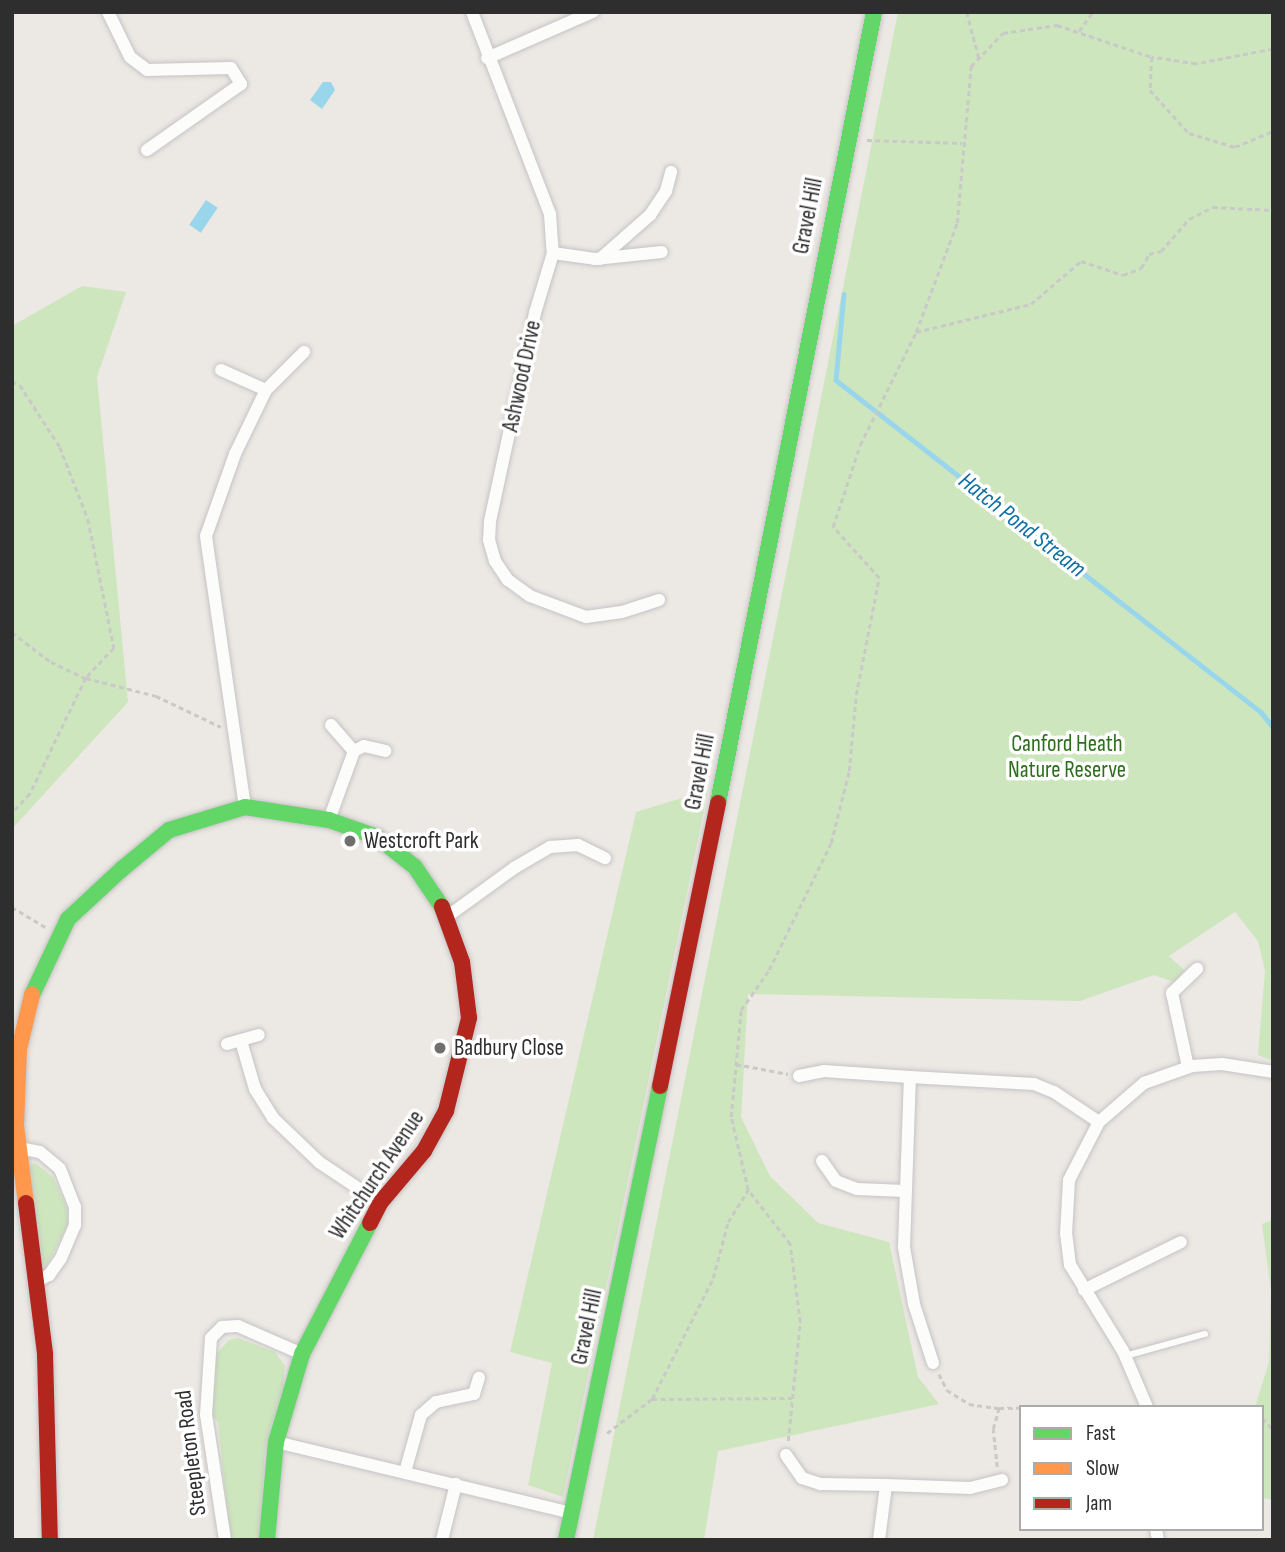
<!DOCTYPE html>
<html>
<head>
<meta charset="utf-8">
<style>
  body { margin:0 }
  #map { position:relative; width:1285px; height:1552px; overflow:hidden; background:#ece8e4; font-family:"Sofia Sans Condensed",sans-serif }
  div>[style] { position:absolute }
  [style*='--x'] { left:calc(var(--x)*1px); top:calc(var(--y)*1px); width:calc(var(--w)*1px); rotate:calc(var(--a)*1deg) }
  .green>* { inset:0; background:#cee6be }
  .water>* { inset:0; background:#99d6ec; transform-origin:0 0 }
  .stream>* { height:4.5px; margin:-2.25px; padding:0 2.25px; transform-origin:2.25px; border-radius:2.25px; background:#99d6ec }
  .path>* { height:2.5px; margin-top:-1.25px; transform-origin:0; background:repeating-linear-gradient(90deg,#c9c9c8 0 5px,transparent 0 8.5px) }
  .roads { filter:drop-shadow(0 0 2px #c5c4c5) drop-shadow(0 0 2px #c5c4c5) }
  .lane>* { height:6px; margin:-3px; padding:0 3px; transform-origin:3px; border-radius:3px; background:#fcfcfb }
  .street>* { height:12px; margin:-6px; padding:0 6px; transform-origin:6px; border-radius:6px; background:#fcfcfb }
  .fast>* { height:16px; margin:-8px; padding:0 8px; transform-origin:8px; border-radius:8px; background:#63d668 }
  .slow>* { height:16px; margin:-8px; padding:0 8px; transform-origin:8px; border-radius:8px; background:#ff974d }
  .jam>* { height:16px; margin:-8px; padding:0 8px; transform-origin:8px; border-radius:8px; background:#b3261e }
  .dots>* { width:19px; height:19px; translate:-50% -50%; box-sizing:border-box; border:4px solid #fff; border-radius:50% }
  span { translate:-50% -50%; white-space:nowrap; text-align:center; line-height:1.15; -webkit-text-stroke:7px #fff; paint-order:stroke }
  .street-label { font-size:23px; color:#2e2e2e }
  .park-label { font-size:23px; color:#2c6e1b }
  .poi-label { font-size:23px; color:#2e2e2e }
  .left { translate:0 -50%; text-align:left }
  .water-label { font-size:24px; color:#0d6fa3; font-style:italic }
  .frame { position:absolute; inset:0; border:14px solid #2e2e2e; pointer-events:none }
  .legend { position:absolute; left:1019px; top:1405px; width:245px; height:126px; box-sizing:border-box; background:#fff; border:2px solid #ababab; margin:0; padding:9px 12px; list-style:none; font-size:21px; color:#2e2e2e }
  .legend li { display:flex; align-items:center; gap:14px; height:35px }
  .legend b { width:35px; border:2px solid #ababab }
</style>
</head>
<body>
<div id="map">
  <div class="green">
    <i style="clip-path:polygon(898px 12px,1273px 12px,1273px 1061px,1258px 1055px,1265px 971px,1258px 941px,1235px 912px,1169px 956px,1185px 971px,1174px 982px,1154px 975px,1080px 1001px,748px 994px,741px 1117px,770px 1176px,818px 1223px,889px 1242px,918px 1377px,939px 1404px,718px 1451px,704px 1540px,593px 1540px)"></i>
    <i style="clip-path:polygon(82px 286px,126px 292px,97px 377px,128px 702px,12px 829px,12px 326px)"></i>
    <i style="clip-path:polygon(708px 790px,563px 1497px,528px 1485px,552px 1363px,510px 1352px,636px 812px)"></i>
    <i style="clip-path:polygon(35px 1163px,53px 1177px,67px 1208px,68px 1225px,46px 1267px,42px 1266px,29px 1165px)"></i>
    <i style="clip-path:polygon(1273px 1220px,1273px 1500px,1262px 1498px,1262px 1407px,1255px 1407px,1269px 1362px,1271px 1291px,1262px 1224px)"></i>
    <i style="clip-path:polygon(238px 1338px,275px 1352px,285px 1366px,283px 1387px,265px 1447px,260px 1540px,230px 1540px,218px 1422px,212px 1415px,216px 1354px,229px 1340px)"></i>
  </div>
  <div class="water">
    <i style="clip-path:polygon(323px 82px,331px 82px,335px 90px,322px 109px,310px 100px)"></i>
    <i style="left:206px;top:200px;width:14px;height:30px;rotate:34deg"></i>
  </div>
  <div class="stream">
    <i style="--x:844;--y:294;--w:86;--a:95.3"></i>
    <i style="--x:836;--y:380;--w:539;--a:38"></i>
    <i style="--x:1261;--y:712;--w:19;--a:51"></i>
  </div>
  <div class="path">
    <i style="--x:967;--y:12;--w:48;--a:75.4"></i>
    <i style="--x:1079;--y:31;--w:24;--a:-54"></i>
    <i style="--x:1273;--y:49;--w:78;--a:169"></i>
    <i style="--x:1196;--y:64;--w:45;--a:-171"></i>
    <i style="--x:1152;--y:57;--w:33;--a:93"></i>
    <i style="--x:1150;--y:90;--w:58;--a:47.8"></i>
    <i style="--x:1189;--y:133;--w:48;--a:16.9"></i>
    <i style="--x:1235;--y:147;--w:41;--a:-22.8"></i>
    <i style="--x:867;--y:140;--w:95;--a:1.8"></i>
    <i style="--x:916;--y:332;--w:118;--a:-13.7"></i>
    <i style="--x:1031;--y:304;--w:66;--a:-40.7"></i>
    <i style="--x:1081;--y:261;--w:44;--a:18.4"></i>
    <i style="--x:1123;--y:275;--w:19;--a:-21"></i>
    <i style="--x:1141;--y:268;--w:16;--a:-60"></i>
    <i style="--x:1149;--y:254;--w:12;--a:-14"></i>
    <i style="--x:1161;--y:251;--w:43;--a:-48.8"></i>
    <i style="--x:1189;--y:219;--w:27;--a:-27"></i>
    <i style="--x:1213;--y:207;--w:60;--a:2.9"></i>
    <i style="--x:12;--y:381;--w:9;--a:27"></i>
    <i style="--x:20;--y:385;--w:74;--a:57.2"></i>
    <i style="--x:60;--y:447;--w:77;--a:68.7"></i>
    <i style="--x:88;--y:519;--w:132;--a:78.6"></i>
    <i style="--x:114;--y:648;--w:41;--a:133"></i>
    <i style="--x:86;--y:678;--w:129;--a:115.8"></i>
    <i style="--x:30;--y:794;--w:26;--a:133"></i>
    <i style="--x:12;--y:632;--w:49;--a:37.6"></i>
    <i style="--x:51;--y:662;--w:38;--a:25"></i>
    <i style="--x:86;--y:678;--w:72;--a:14.4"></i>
    <i style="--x:156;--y:696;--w:72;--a:25.5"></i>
    <i style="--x:12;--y:907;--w:41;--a:31"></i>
    <i style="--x:736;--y:1064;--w:53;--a:10.9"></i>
    <i style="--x:939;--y:1374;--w:18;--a:63"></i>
    <i style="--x:947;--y:1390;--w:26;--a:32"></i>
    <i style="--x:969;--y:1404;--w:30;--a:8"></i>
    <i style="--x:652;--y:1399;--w:136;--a:-63.2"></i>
    <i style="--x:713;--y:1278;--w:58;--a:-75"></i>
    <i style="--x:728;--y:1222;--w:38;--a:-58"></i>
    <i style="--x:1238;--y:1407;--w:5;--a:0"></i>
    <i style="--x:1262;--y:1418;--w:16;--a:45"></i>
    <i style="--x:607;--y:1433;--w:56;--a:-37.1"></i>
    <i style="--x:652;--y:1399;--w:140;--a:-0.4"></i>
    <i style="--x:788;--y:1441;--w:120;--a:-84.2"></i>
    <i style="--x:800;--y:1322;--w:79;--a:-97.3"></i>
    <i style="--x:790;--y:1244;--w:68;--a:-127.9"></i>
    <i style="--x:748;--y:1190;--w:75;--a:-103.1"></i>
    <i style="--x:731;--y:1117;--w:107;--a:-84.7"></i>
    <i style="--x:741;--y:1010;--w:49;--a:-55"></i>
    <i style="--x:769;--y:970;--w:141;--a:-64"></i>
    <i style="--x:831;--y:843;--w:74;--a:-76"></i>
    <i style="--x:849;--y:771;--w:76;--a:-84.7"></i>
    <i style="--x:856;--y:695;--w:119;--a:-78.9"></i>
    <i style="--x:879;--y:578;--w:69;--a:-132"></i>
    <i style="--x:833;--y:527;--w:86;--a:-71.8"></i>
    <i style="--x:860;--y:445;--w:126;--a:-63.6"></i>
    <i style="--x:916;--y:332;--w:116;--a:-69.4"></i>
    <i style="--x:957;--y:223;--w:158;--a:-84.9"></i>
    <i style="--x:971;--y:66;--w:46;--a:-45.9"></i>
    <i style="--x:1003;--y:33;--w:55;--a:-8.4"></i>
    <i style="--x:1057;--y:25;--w:100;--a:18.6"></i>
    <i style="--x:997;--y:1467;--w:38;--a:-96"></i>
    <i style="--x:993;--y:1429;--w:22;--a:-74"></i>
    <i style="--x:999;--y:1408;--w:132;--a:-0.9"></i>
  </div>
  <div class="roads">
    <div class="lane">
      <i style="--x:1125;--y:1356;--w:83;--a:-15.4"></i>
    </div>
    <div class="street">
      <i style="--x:108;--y:12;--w:50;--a:63.9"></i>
      <i style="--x:130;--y:57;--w:21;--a:37"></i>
      <i style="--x:147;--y:70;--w:84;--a:-1.4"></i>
      <i style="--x:231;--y:68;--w:19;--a:58"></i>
      <i style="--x:241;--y:84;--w:115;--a:144.9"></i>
      <i style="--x:472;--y:12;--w:217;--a:68.9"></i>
      <i style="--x:550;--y:214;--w:39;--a:86"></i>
      <i style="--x:553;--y:253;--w:63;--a:106.7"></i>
      <i style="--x:535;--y:313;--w:214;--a:102.2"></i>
      <i style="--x:490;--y:522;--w:18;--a:93"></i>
      <i style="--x:489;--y:540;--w:22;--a:74"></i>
      <i style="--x:495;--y:561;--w:23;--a:56"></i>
      <i style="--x:508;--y:580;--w:27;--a:36"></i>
      <i style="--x:530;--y:596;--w:60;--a:20.6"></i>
      <i style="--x:586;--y:617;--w:36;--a:-8"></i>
      <i style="--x:622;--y:612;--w:39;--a:-18"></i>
      <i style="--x:487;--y:58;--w:116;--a:-23.5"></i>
      <i style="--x:553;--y:253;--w:42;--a:8.1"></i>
      <i style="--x:595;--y:259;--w:67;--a:-6"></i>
      <i style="--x:600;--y:259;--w:67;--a:-41.3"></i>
      <i style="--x:650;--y:215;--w:29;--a:-56"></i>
      <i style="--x:666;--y:191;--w:20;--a:-75"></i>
      <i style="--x:221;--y:370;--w:49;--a:24"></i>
      <i style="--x:331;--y:725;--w:35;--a:49"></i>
      <i style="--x:245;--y:807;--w:274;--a:-98.2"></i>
      <i style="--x:206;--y:536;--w:87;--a:-70.5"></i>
      <i style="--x:235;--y:454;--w:71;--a:-64.2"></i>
      <i style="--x:266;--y:390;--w:54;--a:-45"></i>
      <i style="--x:329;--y:820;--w:73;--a:-70.1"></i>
      <i style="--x:354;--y:751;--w:11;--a:-27"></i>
      <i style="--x:364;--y:746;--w:22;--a:13"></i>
      <i style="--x:448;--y:916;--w:82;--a:-36"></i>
      <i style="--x:514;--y:868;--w:42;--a:-30.3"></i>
      <i style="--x:550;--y:847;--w:28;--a:-4"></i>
      <i style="--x:578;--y:845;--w:30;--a:26"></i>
      <i style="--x:241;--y:1041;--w:50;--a:73.7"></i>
      <i style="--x:255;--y:1089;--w:34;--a:58"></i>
      <i style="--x:273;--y:1118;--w:64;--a:43.7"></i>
      <i style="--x:319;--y:1162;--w:73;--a:33.9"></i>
      <i style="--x:227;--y:1044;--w:33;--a:-16"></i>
      <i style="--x:1188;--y:1067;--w:76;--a:-102.2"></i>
      <i style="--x:1172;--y:993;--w:35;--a:-44"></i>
      <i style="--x:799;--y:1076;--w:25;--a:-11"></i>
      <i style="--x:824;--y:1071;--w:86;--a:4"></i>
      <i style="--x:19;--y:1148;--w:21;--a:11"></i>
      <i style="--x:40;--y:1152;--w:26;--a:40"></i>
      <i style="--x:60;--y:1169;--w:41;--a:68.5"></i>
      <i style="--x:75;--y:1207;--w:18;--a:90"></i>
      <i style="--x:75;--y:1225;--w:36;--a:113"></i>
      <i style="--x:61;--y:1258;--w:21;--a:125"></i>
      <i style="--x:49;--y:1275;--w:13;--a:153"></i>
      <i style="--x:822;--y:1161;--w:24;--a:55"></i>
      <i style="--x:836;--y:1181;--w:22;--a:21"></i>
      <i style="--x:857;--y:1189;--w:48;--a:2.4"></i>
      <i style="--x:1084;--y:1290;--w:108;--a:-26.3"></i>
      <i style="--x:933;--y:1363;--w:62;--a:-107.9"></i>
      <i style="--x:914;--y:1304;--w:58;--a:-100"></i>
      <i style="--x:904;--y:1247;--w:170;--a:-88"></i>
      <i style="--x:910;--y:1077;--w:124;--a:3.2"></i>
      <i style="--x:1034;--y:1084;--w:22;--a:22"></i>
      <i style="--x:1054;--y:1092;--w:54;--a:33.7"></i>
      <i style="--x:1147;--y:1407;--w:61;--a:-113.2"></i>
      <i style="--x:1123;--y:1351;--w:101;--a:-121.6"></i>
      <i style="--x:1070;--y:1265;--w:31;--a:-97"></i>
      <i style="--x:1066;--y:1234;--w:54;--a:-86.8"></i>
      <i style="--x:1069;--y:1180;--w:65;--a:-62.7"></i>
      <i style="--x:1099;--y:1122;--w:60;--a:-40.9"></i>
      <i style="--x:1144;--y:1083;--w:51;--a:-19.5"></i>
      <i style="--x:1192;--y:1066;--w:30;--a:-4"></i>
      <i style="--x:1222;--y:1064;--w:52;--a:8.9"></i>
      <i style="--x:276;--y:1442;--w:303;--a:13.5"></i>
      <i style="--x:786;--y:1455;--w:28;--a:55"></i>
      <i style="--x:802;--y:1478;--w:20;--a:18"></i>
      <i style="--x:821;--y:1484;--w:65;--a:0.9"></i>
      <i style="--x:405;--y:1472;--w:59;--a:-74.3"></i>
      <i style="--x:421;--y:1415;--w:20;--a:-41"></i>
      <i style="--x:436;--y:1402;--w:39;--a:-12"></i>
      <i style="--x:474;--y:1394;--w:17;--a:-73"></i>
      <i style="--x:1156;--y:1529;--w:11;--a:80"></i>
      <i style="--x:225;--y:1540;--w:126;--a:-98.6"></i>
      <i style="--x:206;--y:1415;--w:77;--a:-86.3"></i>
      <i style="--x:211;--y:1338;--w:16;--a:-45"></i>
      <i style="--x:222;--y:1327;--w:16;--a:-4"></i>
      <i style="--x:238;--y:1326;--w:70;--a:23.6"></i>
      <i style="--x:442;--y:1540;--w:58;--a:-76"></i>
      <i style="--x:879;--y:1540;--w:55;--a:-82.7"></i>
      <i style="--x:886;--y:1485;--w:84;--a:2"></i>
      <i style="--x:970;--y:1488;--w:33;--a:-14"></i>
    </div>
    <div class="fast">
      <i style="--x:718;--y:803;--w:806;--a:-78.84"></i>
      <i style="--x:32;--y:995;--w:84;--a:-64.7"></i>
      <i style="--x:68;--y:919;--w:74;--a:-42.8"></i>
      <i style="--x:122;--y:869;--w:61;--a:-39.7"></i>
      <i style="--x:169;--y:830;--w:79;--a:-16.8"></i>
      <i style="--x:245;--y:807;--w:85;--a:8.8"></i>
      <i style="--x:329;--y:820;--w:51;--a:19.5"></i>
      <i style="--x:377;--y:837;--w:48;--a:38.3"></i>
      <i style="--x:415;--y:867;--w:48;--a:56"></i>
      <i style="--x:267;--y:1540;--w:98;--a:-84.8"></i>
      <i style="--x:276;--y:1442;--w:92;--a:-73.5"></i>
      <i style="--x:302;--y:1354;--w:148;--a:-62.6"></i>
      <i style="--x:566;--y:1540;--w:464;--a:-78.3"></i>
    </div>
    <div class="slow">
      <i style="--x:26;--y:1203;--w:78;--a:-97.4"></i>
      <i style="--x:16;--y:1126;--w:77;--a:-87.8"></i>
      <i style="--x:19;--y:1049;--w:56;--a:-76.5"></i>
    </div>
    <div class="jam">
      <i style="--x:660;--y:1086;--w:289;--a:-78.4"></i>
      <i style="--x:26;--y:1203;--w:152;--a:82.8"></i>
      <i style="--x:45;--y:1354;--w:186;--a:88.5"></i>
      <i style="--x:370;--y:1223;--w:22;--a:-63"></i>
      <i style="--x:380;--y:1203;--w:68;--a:-49.8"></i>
      <i style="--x:424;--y:1151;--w:46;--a:-61.2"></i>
      <i style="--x:446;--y:1111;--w:96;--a:-76.1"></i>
      <i style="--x:469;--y:1018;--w:56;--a:-97.1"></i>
      <i style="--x:462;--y:962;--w:59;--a:-110"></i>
    </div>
  </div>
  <div class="dots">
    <i style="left:350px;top:841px;background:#706f6e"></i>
    <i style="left:440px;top:1048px;background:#706f6e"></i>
  </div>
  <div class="street-label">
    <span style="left:808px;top:216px;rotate:-79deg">Gravel Hill</span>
    <span style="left:522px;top:376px;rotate:-78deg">Ashwood Drive</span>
    <span style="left:700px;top:772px;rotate:-79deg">Gravel Hill</span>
    <span style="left:377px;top:1175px;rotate:-56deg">Whitchurch Avenue</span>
    <span style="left:587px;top:1327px;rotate:-78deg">Gravel Hill</span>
    <span style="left:191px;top:1453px;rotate:-97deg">Steepleton Road</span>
  </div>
  <div class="park-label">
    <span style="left:1067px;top:757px">Canford Heath<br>Nature Reserve</span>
  </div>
  <div class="poi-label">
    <span class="left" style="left:364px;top:841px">Westcroft Park</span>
    <span class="left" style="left:454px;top:1048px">Badbury Close</span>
  </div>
  <div class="water-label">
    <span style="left:1022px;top:525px;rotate:38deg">Hatch Pond Stream</span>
  </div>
  <div class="frame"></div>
  <ul class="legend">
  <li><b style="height:9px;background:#63d668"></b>Fast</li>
  <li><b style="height:9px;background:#ff974d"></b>Slow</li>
  <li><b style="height:9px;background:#b3261e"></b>Jam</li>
  </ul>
</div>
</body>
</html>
